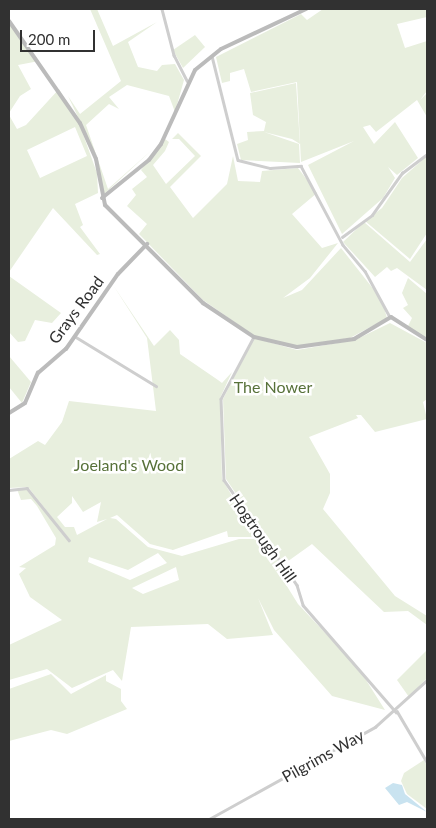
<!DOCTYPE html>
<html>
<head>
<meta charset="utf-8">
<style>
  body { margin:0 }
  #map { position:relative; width:436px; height:828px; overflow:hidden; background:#fff; font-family:Lato,sans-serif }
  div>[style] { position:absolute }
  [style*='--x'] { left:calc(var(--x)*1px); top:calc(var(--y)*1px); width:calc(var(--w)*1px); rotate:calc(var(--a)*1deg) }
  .green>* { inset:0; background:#e8efde }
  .water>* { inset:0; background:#c9e3f0 }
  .street>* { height:2.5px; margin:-1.25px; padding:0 1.25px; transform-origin:1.25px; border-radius:1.25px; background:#cecece }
  .secondary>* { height:4px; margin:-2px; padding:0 2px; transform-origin:2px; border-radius:2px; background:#bbb }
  span { translate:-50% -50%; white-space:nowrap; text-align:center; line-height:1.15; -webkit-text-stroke:5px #fff; paint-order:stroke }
  .street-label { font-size:16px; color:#313131 }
  .park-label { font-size:16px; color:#577139 }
  .frame { position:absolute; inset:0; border:10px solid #313131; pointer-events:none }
  .scale { position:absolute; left:20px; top:30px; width:75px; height:22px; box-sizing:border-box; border:2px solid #313131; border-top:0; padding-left:6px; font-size:15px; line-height:18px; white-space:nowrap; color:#313131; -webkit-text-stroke:4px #fff; paint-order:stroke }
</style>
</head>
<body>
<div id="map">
  <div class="green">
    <i style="clip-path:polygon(90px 9px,97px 9px,113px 46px,157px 22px,128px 42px,138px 67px,157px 71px,162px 65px,175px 64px,184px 80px,175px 112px,169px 96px,127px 85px,109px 97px,119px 109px,109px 104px,86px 125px,108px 189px,154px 148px,103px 195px,96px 155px,68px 96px,80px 114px,121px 81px)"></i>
    <i style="clip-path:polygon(323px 9px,427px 9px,427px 17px,397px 24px,405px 48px,427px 41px,427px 91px,420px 100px,427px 93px,427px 117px,417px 100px,376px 132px,370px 125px,363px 127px,374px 144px,395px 122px,418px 158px,397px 175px,388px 167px,395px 178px,383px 198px,342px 234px,308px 165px,354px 141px,301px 162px,297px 82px,251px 92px,244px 69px,230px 73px,230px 81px,222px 83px,216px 57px,301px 14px,307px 20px)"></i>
    <i style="clip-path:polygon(9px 23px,39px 61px,18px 65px,31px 89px,20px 96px,9px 113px)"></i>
    <i style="clip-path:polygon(195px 35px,205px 47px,183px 68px,173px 50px)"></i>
    <i style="clip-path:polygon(296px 83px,300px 144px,292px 139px,264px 132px,299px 144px,300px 163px,241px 160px,237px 144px,248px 140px,247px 132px,264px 131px,266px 122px,253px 115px,250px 93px)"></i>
    <i style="clip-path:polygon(evenodd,59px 89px,79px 123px,97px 173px,98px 193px,75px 204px,83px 225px,80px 227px,100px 254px,97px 255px,53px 208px,9px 272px,9px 115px,17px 129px,26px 125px,59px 89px,75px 127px,87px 156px,40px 178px,27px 150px,75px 127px)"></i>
    <i style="clip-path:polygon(178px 133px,201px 156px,170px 187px,193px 218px,227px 184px,233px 156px,238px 181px,260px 182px,262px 171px,298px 168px,317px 193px,292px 214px,322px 248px,338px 243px,310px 278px,283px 298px,302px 290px,341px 248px,382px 300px,387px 318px,350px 338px,297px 346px,256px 337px,203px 300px,139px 234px,147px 224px,127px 206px,136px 195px,132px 189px,147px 177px,141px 170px,165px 139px,169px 142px,165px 151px,153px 165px,166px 184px,195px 156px,179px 139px,172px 139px)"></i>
    <i style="clip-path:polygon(427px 156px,427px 233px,410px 259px,365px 221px,382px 208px,402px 178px)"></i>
    <i style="clip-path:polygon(364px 222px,410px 262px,427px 239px,427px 290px,397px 268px,391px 271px,387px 267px,375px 277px,343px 242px)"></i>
    <i style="clip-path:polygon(9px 276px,61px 313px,52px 323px,35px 320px,25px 341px,18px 342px,9px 332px)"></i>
    <i style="clip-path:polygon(408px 278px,427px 294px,427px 338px,407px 328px,412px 318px,403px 308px,408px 305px,402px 293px)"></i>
    <i style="clip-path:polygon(evenodd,113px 285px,154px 346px,170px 330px,179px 340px,180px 354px,218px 380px,222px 383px,232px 372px,220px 398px,222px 479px,256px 537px,228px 537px,227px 531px,173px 550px,150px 544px,117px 515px,110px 518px,116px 519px,148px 547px,182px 556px,239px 539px,259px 539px,283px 566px,280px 575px,298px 604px,359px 669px,385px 710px,332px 696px,274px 630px,258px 598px,273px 635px,227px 639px,208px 624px,131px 627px,122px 681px,113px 670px,72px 688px,47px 669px,9px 680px,9px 645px,62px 620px,30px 597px,19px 574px,26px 568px,19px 567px,55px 545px,56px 538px,37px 506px,31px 499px,21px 500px,17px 489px,27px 489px,70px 540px,28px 487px,9px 488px,9px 459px,38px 441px,45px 445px,62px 422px,69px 401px,156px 411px,147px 338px,113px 285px,72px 496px,83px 512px,101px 502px,97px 522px,107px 519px,77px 535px,74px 527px,65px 527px,57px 517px,72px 503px,72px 496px,113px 285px,158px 553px,167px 563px,130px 580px,88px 562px,89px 557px,128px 570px,158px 553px,113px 285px,176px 567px,179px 580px,143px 594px,132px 588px,176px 567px)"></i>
    <i style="clip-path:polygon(390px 323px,427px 343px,427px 399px,423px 402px,427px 419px,375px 432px,361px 415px,356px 415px,358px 418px,309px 437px,330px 474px,330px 493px,323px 509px,395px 596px,427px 616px,427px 625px,408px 611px,384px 612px,312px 544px,284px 564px,226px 479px,223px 399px,254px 338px,297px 350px,355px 340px)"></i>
    <i style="clip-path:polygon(9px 356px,31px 382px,22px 403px,9px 387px)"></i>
    <i style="clip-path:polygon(427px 650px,427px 678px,409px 697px,397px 680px)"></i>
    <i style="clip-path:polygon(51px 674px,71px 694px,106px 675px,106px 681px,121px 689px,121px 701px,127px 709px,67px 734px,51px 730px,9px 741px,9px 689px)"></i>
    <i style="clip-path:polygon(424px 760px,427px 766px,427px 809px,407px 794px,401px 781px,404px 773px)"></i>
  </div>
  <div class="water">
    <i style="clip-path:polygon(393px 783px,402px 785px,405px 794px,427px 812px,407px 802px,399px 805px,385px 788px)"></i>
  </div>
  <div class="street">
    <i style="--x:162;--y:9;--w:48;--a:75.4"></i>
    <i style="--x:174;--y:55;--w:29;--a:63"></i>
    <i style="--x:212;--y:56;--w:107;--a:76"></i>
    <i style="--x:238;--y:160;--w:33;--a:14"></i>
    <i style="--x:270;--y:168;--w:31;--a:-4"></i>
    <i style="--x:301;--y:166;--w:89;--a:62"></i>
    <i style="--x:343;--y:245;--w:34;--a:50"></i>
    <i style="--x:365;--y:271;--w:52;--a:61.5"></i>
    <i style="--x:342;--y:237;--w:37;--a:-36"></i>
    <i style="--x:372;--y:215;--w:52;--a:-54.5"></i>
    <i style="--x:402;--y:173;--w:31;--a:-37"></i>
    <i style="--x:76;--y:337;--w:94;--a:31.5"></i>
    <i style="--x:254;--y:337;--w:70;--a:118"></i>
    <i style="--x:221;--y:399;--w:81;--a:87.9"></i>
    <i style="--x:224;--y:480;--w:128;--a:55.2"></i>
    <i style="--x:297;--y:585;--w:21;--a:73"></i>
    <i style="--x:303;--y:605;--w:142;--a:49"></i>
    <i style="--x:9;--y:490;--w:18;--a:-6"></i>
    <i style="--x:27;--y:488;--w:67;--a:51.1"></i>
    <i style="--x:397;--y:711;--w:59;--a:59.5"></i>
    <i style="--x:209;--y:819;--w:190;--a:-29"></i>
    <i style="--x:375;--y:727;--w:70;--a:-42.1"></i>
  </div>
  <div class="secondary">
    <i style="--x:9;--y:21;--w:124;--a:55.2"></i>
    <i style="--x:80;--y:123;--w:39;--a:66"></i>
    <i style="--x:96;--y:159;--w:47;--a:78.9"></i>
    <i style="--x:105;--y:205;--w:139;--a:45"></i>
    <i style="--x:203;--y:303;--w:61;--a:33.7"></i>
    <i style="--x:254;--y:337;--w:44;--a:13.1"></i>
    <i style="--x:297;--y:347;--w:58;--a:-8"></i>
    <i style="--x:354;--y:339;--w:43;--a:-30.7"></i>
    <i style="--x:391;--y:317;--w:43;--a:32.6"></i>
    <i style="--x:102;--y:198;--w:60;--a:-39"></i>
    <i style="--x:149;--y:160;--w:20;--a:-53"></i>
    <i style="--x:161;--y:144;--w:81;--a:-65.3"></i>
    <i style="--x:195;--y:70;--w:33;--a:-39"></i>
    <i style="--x:221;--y:49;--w:94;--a:-25.2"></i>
    <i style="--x:9;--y:413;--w:19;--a:-32"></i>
    <i style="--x:25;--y:403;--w:33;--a:-67"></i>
    <i style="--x:38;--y:373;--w:37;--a:-41"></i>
    <i style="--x:66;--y:349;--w:91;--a:-55.3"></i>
    <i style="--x:118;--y:274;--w:42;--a:-46"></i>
  </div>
  <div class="street-label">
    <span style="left:76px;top:310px;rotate:-53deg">Grays Road</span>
    <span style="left:263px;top:538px;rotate:55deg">Hogtrough Hill</span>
    <span style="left:323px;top:756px;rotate:-29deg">Pilgrims Way</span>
  </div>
  <div class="park-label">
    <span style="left:273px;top:387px">The Nower</span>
    <span style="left:129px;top:465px">Joeland's Wood</span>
  </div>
  <div class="frame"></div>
  <div class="scale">200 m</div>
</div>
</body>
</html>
